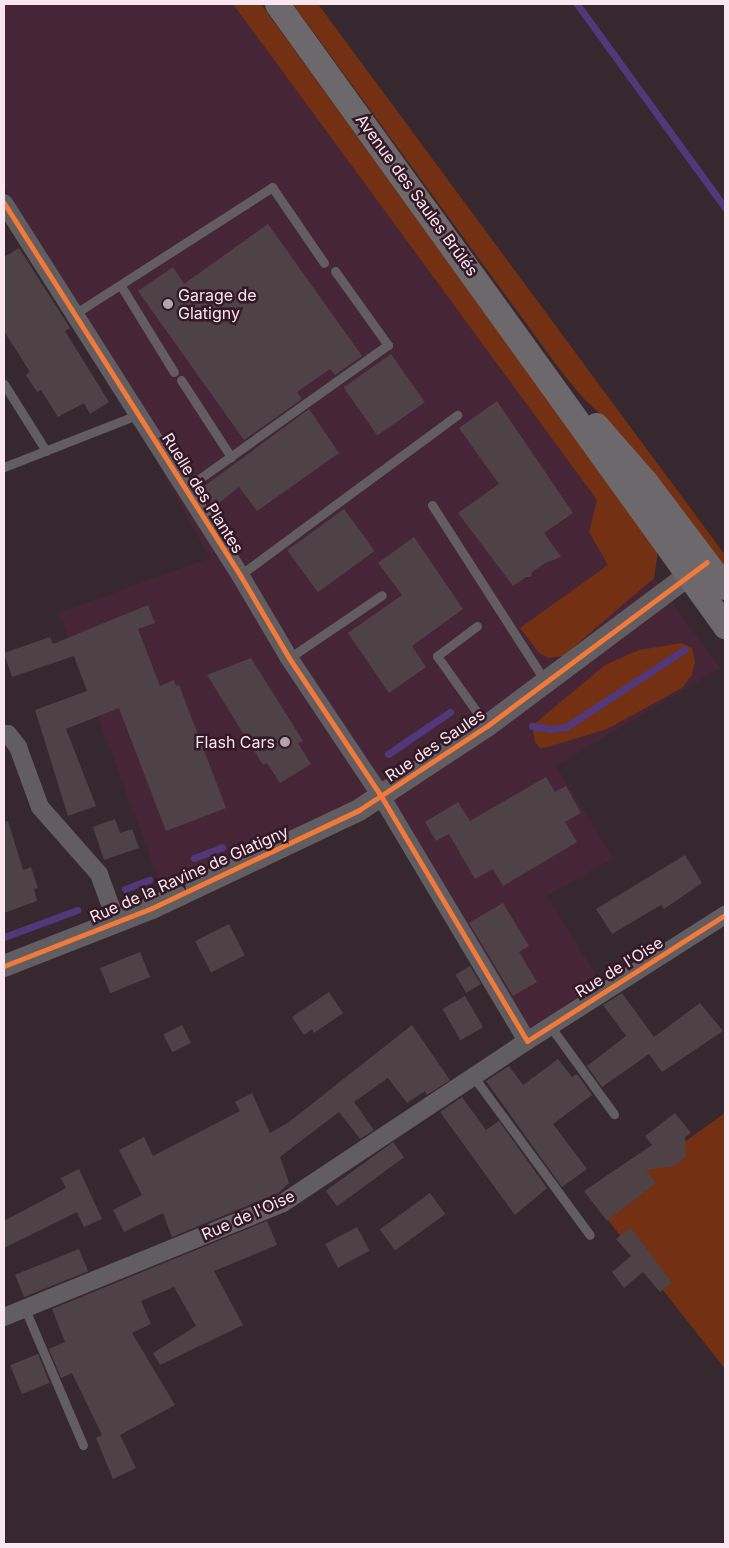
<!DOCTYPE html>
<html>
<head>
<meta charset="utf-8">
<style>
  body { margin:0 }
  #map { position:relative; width:729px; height:1548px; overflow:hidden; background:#37282f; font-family:Inter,sans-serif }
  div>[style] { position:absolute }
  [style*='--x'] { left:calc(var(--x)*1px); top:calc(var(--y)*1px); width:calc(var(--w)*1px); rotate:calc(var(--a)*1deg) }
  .built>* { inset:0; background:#462636 }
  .green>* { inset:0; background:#733012 }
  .stream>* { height:7px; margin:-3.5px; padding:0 3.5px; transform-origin:3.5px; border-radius:3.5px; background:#50387a }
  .building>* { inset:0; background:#4f4246; transform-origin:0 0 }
  .service>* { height:9px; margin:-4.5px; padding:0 4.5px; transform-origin:4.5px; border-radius:4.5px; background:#625d60 }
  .minor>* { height:18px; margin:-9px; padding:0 9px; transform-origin:9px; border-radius:9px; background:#625d60 }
  .tertiary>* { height:22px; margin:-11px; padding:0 11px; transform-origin:11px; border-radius:11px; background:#625d60 }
  .secondary>* { height:25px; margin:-12.5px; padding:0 12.5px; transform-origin:12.5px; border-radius:12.5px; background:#6d686c }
  .cycleway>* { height:5px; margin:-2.5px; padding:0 2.5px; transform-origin:2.5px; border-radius:2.5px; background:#f17a3a }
  .dots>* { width:14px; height:14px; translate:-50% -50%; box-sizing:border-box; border:2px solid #331825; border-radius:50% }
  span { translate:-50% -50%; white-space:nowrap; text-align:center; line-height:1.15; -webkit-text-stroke:5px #331825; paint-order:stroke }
  .street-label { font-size:16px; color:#fae6ef }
  .poi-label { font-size:16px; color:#fae6ef }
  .left { translate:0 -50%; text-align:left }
  .right { translate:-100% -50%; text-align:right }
  .frame { position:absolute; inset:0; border:5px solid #fae6ef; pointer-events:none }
</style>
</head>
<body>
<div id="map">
  <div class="built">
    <i style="clip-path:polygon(4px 4px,233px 4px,720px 668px,556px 766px,613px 858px,547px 896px,606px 991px,527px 1054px,381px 797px,167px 901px,59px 613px,210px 558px,4px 186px)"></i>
  </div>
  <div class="green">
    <i style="clip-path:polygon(233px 4px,261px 4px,658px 552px,654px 578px,563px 656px,549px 658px,539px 653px,520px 628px,608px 565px,589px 532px,597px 500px)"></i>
    <i style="clip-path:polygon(293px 4px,318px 4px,725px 555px,725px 577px,611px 424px,581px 396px,558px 367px)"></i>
    <i style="clip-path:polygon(682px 643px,692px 648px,695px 662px,692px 675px,682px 688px,607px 729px,548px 747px,540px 748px,535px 742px,532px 726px,605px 665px,639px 650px)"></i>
    <i style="clip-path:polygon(725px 1113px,725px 1369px,596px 1205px)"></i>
  </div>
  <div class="stream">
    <i style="--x:577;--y:4;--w:252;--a:54"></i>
    <i style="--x:532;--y:726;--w:19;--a:9"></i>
    <i style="--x:551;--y:729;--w:15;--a:-8"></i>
    <i style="--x:566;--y:727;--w:142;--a:-33.2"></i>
    <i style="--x:388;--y:754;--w:75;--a:-34.1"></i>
    <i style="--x:194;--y:858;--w:30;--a:-21"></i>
    <i style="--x:125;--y:889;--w:26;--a:-21"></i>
    <i style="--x:4;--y:937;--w:78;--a:-20.3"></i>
  </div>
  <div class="building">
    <i style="clip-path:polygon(268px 224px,362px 356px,335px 375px,330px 369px,297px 392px,302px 399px,244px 440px,138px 291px,173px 267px,184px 284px)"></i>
    <i style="clip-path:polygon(19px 248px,70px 328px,65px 331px,109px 402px,90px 414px,84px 403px,58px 417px,41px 390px,37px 392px,26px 375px,30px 372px,4px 331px,4px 257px)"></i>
    <i style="left:391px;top:354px;width:59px;height:58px;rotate:55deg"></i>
    <i style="clip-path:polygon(497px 401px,573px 513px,544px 533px,561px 557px,545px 563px,532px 572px,531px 577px,526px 577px,513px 586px,458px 513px,499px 484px,459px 428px)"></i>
    <i style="clip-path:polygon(309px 409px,339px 453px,257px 511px,239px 487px,214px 507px,202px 488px)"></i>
    <i style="left:344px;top:509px;width:52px;height:70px;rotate:54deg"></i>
    <i style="clip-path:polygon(414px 537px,463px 609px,412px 646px,426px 667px,389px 693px,348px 633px,402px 595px,378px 563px)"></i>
    <i style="clip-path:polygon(148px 605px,155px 623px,138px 629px,160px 686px,174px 680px,176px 686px,179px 685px,226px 808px,166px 831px,119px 708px,66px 729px,96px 806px,68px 816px,35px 710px,87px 691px,74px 656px,12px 677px,4px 653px,50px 637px,53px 644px)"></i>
    <i style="clip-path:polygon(251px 658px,303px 741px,298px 743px,311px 764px,280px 783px,267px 763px,263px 765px,207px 675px)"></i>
    <i style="clip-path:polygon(546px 777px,555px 792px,566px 786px,581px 813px,565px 822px,577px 842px,503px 886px,493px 869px,475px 879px,449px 834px,436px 841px,425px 822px,458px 802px,470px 821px)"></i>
    <i style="clip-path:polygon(115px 819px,120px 833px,132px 829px,139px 848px,104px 860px,93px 827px)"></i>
    <i style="clip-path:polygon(8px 821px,23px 870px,31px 867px,38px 888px,34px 889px,37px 901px,4px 913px,4px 822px)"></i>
    <i style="clip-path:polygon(685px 855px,702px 883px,664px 909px,661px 905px,612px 934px,596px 909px)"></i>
    <i style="clip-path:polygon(503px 903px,529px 946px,519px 952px,537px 982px,513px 996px,469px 923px)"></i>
    <i style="left:229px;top:924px;width:35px;height:38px;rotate:63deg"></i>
    <i style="left:140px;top:952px;width:27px;height:43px;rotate:68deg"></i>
    <i style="left:470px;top:966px;width:21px;height:17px;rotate:59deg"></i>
    <i style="clip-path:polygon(329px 992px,343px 1013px,314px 1033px,312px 1029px,304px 1035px,292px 1017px)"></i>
    <i style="clip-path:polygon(622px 993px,654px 1037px,700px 1003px,723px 1031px,662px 1072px,649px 1054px,602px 1087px,587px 1066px,626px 1036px,603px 1005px)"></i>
    <i style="left:465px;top:996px;width:36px;height:26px;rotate:60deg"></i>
    <i style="left:182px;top:1025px;width:20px;height:21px;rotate:63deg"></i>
    <i style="clip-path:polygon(412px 1025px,450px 1080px,427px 1095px,425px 1091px,407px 1103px,388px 1078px,354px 1102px,374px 1130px,360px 1139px,339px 1112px,280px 1157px,289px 1183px,278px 1193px,172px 1237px,163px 1213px,124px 1232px,113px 1210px,142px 1195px,119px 1150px,144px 1137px,153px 1156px,240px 1111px,235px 1102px,252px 1093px,270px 1133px,289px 1122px)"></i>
    <i style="clip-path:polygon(558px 1059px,572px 1077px,577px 1074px,592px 1095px,553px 1124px,587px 1169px,562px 1187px,486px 1081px,509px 1066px,523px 1085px)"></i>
    <i style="clip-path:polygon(462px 1097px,486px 1130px,499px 1121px,547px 1188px,515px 1215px,440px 1112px)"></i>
    <i style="clip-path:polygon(675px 1113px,691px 1133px,685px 1137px,686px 1156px,674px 1166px,646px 1170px,656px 1183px,607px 1221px,584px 1191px,652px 1145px,645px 1136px)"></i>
    <i style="left:393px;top:1142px;width:19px;height:83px;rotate:54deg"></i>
    <i style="clip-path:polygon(79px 1169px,102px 1219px,84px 1227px,77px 1212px,4px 1248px,4px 1221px,66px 1188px,61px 1178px)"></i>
    <i style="left:430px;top:1193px;width:26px;height:62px;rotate:54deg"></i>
    <i style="clip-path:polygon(267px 1221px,277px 1245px,214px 1271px,243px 1325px,160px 1365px,153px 1353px,196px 1326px,174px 1287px,141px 1301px,151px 1324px,132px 1333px,175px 1405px,120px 1435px,136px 1468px,113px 1479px,96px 1438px,102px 1435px,72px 1373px,61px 1378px,49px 1349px,65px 1342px,52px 1309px)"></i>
    <i style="left:357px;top:1227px;width:27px;height:36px;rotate:62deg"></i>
    <i style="clip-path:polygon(631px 1228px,672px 1283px,660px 1292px,643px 1272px,624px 1288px,612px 1272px,631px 1256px,616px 1239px)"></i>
    <i style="left:79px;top:1249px;width:24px;height:69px;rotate:68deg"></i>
    <i style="left:38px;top:1354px;width:31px;height:30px;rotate:68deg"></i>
  </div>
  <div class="service">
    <i style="--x:121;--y:286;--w:101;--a:58.4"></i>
    <i style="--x:73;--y:315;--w:237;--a:-32.7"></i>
    <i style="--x:272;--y:187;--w:92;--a:55.6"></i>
    <i style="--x:181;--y:380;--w:92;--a:57"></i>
    <i style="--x:4;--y:384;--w:79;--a:57.9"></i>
    <i style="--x:4;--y:467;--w:145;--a:-21.4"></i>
    <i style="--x:185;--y:489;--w:249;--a:-35.4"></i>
    <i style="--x:388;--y:345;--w:91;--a:-125.6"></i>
    <i style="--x:432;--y:505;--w:209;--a:57.3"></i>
    <i style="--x:240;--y:575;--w:270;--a:-36.4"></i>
    <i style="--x:477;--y:626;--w:50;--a:143.1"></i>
    <i style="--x:437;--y:656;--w:86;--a:54.5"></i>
    <i style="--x:289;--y:658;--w:112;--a:-34.1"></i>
    <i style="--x:550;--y:1026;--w:109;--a:54"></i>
    <i style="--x:473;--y:1076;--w:197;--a:53.7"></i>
    <i style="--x:25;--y:1309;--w:148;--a:66.9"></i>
  </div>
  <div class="minor">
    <i style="--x:4;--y:203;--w:441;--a:57.6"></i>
    <i style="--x:240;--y:575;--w:96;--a:59.4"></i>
    <i style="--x:289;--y:658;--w:166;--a:56.3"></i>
    <i style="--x:381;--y:796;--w:285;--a:59.2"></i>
    <i style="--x:4;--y:734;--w:4;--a:0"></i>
    <i style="--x:8;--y:734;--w:16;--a:52"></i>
    <i style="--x:18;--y:747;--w:64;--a:69.9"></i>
    <i style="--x:40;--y:807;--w:89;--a:48.6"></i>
    <i style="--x:99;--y:874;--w:50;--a:70.1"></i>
    <i style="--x:4;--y:1317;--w:301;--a:-22.2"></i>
    <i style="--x:283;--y:1203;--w:293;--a:-33.6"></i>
    <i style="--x:527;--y:1041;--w:235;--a:-32.5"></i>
  </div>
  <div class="tertiary">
    <i style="--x:4;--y:966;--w:159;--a:-21.4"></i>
    <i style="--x:152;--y:908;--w:229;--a:-25.3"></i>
    <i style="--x:359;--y:810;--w:153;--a:-33.3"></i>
    <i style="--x:487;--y:726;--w:269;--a:-36.8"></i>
  </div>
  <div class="secondary">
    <i style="--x:277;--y:4;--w:767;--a:54.24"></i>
    <i style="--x:596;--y:425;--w:74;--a:48.8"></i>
    <i style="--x:645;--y:481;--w:133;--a:53"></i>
  </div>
  <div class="cycleway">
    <i style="--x:4;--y:203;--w:441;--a:57.6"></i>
    <i style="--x:240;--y:575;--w:96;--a:59.4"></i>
    <i style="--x:289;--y:658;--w:166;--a:56.3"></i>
    <i style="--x:381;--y:796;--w:285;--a:59.2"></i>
    <i style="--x:527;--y:1041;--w:235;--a:-32.5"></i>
    <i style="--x:4;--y:966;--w:159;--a:-21.4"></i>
    <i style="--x:152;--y:908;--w:229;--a:-25.3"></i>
    <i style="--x:359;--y:810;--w:153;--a:-33.3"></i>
    <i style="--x:487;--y:726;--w:274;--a:-36.7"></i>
  </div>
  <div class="dots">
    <i style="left:168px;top:304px;background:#b6a4ac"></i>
    <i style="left:285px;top:742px;background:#b6a4ac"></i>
  </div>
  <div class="street-label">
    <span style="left:417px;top:195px;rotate:54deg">Avenue des Saules Brûlés</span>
    <span style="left:203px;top:493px;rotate:58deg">Ruelle des Plantes</span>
    <span style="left:435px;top:745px;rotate:-34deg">Rue des Saules</span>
    <span style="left:189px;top:874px;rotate:-24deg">Rue de la Ravine de Glatigny</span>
    <span style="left:619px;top:967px;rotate:-32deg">Rue de l'Oise</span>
    <span style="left:248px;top:1215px;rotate:-24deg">Rue de l'Oise</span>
  </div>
  <div class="poi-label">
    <span class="left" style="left:178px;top:304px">Garage de<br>Glatigny</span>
    <span class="right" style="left:275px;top:742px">Flash Cars</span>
  </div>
  <div class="frame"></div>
</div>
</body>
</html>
